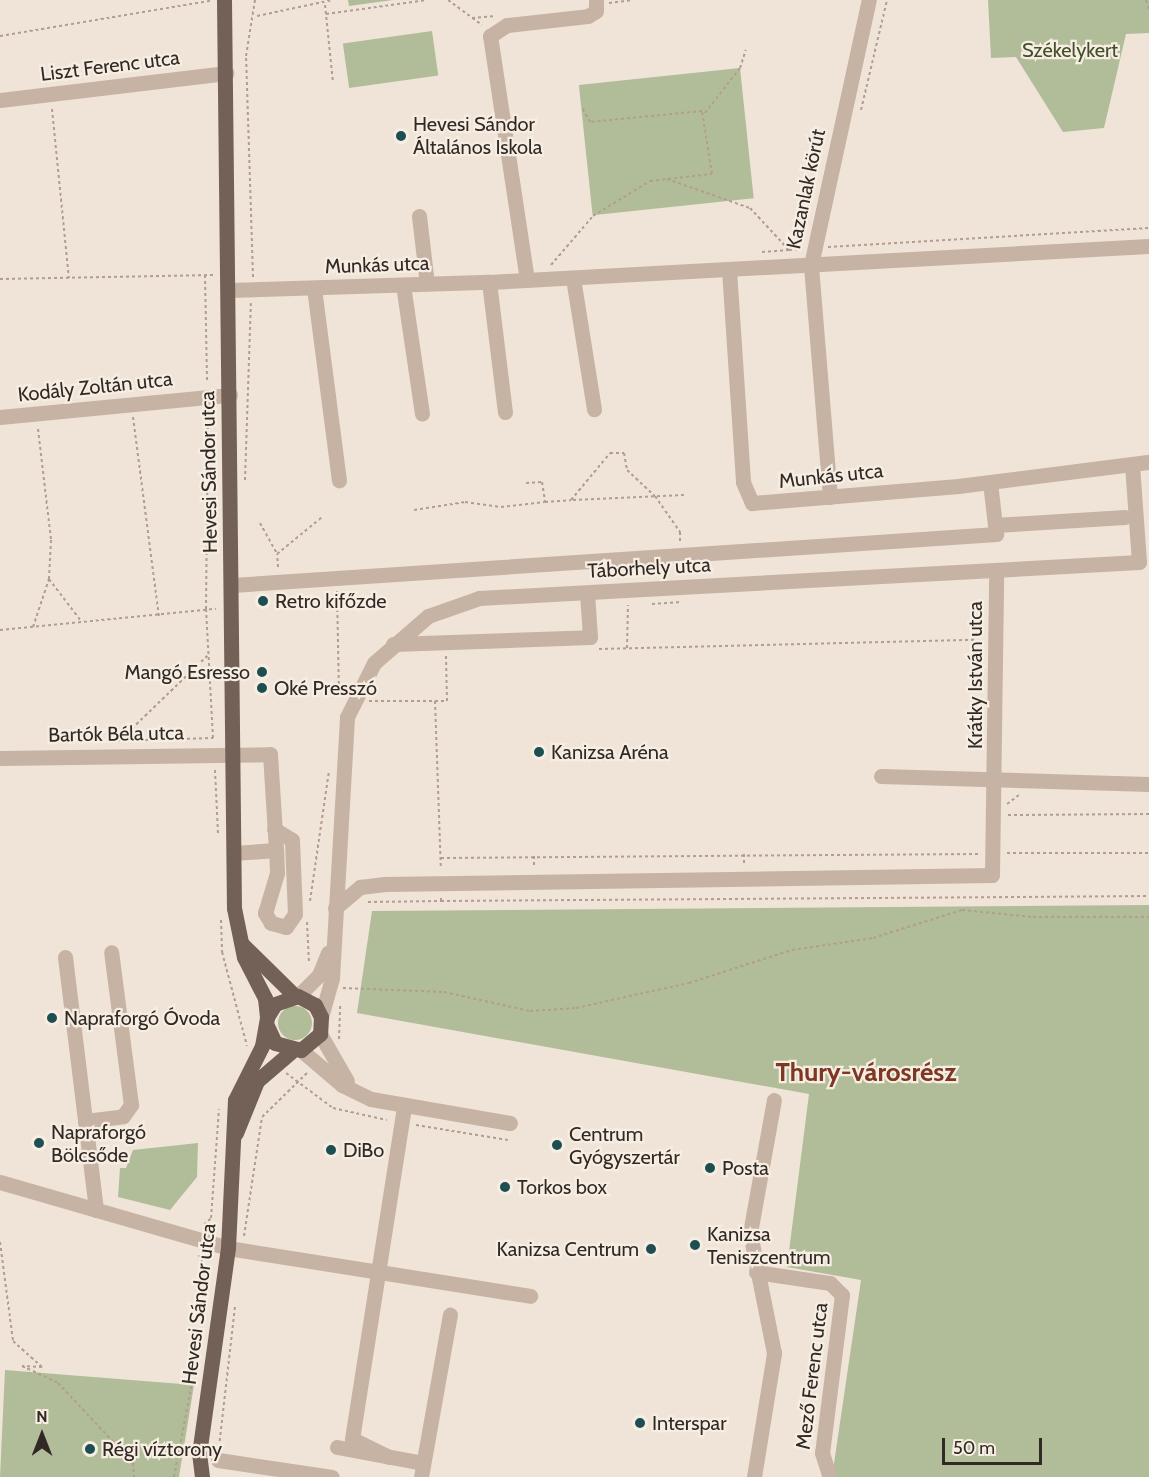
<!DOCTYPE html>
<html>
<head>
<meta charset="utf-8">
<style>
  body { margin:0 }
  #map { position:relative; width:1149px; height:1477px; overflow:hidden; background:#efe4d7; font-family:Cabin,sans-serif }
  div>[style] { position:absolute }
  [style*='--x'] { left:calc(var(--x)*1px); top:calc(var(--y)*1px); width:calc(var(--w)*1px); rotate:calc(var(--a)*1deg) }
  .green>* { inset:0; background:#b1bd98; transform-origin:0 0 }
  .round { border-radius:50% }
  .path>* { height:2px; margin-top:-1px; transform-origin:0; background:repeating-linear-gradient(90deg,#b29d8f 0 3px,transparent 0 6px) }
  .minor>* { height:15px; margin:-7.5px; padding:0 7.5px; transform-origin:7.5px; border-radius:7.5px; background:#c6b3a4 }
  .major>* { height:15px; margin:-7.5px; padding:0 7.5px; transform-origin:7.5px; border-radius:7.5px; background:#736057 }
  .dots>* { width:16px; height:16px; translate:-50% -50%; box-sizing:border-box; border:3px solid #f7eee3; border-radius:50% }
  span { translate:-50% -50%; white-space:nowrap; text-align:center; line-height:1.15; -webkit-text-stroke:4.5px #f7eee3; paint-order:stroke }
  .park-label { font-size:20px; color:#424f2a }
  .street-label { font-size:20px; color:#322925 }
  .poi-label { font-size:20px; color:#322925 }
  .left { translate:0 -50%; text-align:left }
  .right { translate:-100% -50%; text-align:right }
  .district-label { font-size:26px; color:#7d3723; font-weight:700 }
  .north { position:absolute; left:12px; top:1405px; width:60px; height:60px; -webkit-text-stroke:4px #f7eee3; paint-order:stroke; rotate:0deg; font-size:16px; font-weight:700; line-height:24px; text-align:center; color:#322925 }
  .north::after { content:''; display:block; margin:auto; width:21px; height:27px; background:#322925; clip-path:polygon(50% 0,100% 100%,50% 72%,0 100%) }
  .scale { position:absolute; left:942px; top:1438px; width:100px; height:27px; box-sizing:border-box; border:3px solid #322925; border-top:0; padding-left:8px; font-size:18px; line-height:21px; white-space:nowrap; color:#322925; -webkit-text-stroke:4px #f7eee3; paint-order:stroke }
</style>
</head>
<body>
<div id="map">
  <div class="green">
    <i style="clip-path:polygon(348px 0,393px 0,349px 6px)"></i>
    <i style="clip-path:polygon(988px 0,1149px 0,1149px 33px,1126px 34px,1104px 128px,1063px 132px,1016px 57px,991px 58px)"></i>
    <i style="left:432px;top:31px;width:45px;height:90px;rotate:82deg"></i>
    <i style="left:740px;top:68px;width:131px;height:162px;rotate:84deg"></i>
    <i style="clip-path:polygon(1149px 905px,1149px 1477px,832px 1477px,861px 1280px,787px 1267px,809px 1094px,357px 1013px,372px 911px)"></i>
    <i class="round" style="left:278px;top:1006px;width:34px;height:34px"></i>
    <i style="clip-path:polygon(198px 1143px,197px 1177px,170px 1210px,118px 1197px,120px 1168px,126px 1168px,133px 1150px)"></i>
    <i style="clip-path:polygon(5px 1370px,194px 1385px,179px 1477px,0 1477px)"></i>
  </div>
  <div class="path">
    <i style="--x:448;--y:0;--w:42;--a:36.3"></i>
    <i style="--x:1146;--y:0;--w:10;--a:73"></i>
    <i style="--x:609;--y:3;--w:24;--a:-7"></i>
    <i style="--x:325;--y:5;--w:77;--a:84.1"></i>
    <i style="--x:326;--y:14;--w:102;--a:-7.9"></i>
    <i style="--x:257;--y:16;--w:77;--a:-12"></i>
    <i style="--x:472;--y:18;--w:21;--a:-5"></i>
    <i style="--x:0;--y:36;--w:213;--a:-9.5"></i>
    <i style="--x:52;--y:109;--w:170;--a:84.3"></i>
    <i style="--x:861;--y:110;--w:113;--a:-76.7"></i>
    <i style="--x:705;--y:113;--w:57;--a:-52.1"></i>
    <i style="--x:740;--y:68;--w:19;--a:-72"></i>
    <i style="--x:667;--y:179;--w:88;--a:19.3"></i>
    <i style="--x:750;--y:208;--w:57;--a:47.1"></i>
    <i style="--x:789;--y:250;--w:10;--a:-6"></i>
    <i style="--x:828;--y:247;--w:322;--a:-3.4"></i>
    <i style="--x:762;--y:252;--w:27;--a:-4"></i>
    <i style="--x:551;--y:265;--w:65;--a:-49.4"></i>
    <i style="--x:593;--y:216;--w:67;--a:-31.6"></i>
    <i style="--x:650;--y:181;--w:62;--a:-6.4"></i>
    <i style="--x:712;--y:174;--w:64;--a:-99"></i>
    <i style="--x:702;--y:111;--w:113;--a:174.4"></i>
    <i style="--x:590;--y:122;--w:17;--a:-118"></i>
    <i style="--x:205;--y:275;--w:108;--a:88.9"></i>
    <i style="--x:253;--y:277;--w:221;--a:-91.8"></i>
    <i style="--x:246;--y:56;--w:57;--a:-80.9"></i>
    <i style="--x:0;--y:279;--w:214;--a:-1.1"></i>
    <i style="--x:133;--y:417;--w:202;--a:82.6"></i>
    <i style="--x:38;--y:429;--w:112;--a:83.3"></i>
    <i style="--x:51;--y:540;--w:39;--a:93"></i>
    <i style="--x:49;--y:579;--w:53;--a:52.7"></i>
    <i style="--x:245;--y:480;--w:177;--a:-88.1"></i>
    <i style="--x:526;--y:483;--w:16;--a:-4"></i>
    <i style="--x:542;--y:482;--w:20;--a:81"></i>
    <i style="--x:545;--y:502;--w:26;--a:-4"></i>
    <i style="--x:571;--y:500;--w:61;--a:-50.3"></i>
    <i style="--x:610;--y:453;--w:14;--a:0"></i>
    <i style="--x:624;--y:453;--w:17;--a:80"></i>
    <i style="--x:627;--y:470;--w:38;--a:43"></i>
    <i style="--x:655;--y:496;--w:44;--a:55.2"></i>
    <i style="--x:680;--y:532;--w:11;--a:90"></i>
    <i style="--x:573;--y:500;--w:111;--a:-2.6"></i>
    <i style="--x:414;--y:510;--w:52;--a:-8.9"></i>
    <i style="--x:465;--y:502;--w:36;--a:8"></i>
    <i style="--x:501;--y:507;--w:44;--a:-6.5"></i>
    <i style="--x:260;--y:523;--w:35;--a:61"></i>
    <i style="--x:278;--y:567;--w:13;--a:-94"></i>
    <i style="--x:277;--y:554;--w:58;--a:-39.4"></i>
    <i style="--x:337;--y:591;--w:108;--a:88.9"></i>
    <i style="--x:652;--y:604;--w:30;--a:-4"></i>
    <i style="--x:33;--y:627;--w:51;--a:-71.6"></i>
    <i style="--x:0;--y:630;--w:217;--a:-5.6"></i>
    <i style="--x:627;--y:648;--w:43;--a:-88.7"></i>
    <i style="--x:599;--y:649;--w:376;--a:-1.4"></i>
    <i style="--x:369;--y:701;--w:66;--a:0"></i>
    <i style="--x:435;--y:701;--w:168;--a:88"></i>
    <i style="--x:435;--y:701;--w:12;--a:0"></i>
    <i style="--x:447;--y:701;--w:45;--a:-91.3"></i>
    <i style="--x:145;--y:740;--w:68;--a:-1.7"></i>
    <i style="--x:213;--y:738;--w:129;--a:-93.1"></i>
    <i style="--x:206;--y:609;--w:199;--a:-89.4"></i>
    <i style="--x:119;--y:741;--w:125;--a:-44"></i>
    <i style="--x:215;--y:770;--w:63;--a:87.3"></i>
    <i style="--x:1007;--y:804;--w:15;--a:-37"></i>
    <i style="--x:1008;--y:815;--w:141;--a:-0.4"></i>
    <i style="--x:1007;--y:853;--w:142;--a:0"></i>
    <i style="--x:744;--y:854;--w:12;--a:90"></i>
    <i style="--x:534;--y:856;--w:12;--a:90"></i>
    <i style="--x:441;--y:858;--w:538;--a:-0.43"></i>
    <i style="--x:310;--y:901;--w:132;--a:-81.7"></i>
    <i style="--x:441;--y:901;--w:708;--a:-0.4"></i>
    <i style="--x:368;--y:902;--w:73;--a:-0.8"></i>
    <i style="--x:441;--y:901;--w:5;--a:-90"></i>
    <i style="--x:221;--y:920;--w:32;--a:88"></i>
    <i style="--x:222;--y:952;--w:97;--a:75.1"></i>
    <i style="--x:307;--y:922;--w:41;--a:87.2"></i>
    <i style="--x:343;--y:988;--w:101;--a:2.3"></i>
    <i style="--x:444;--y:992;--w:88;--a:12.5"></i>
    <i style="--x:530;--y:1011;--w:46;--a:-3.7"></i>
    <i style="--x:576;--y:1008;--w:116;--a:-12.5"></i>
    <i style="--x:689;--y:983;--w:108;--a:-17.8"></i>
    <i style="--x:792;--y:950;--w:82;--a:-8.4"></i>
    <i style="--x:873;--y:938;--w:93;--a:-17.5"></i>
    <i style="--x:962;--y:910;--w:71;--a:5.6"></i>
    <i style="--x:1033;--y:917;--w:116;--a:0"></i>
    <i style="--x:339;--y:1039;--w:33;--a:-88"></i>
    <i style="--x:286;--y:1073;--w:59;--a:36.7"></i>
    <i style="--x:333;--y:1108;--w:55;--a:12.5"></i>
    <i style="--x:416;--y:1125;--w:93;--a:9.3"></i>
    <i style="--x:204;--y:1225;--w:10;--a:-45"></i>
    <i style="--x:211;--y:1218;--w:109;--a:-85.8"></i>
    <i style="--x:244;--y:1236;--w:120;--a:-81.4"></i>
    <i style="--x:262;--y:1117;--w:63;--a:-44.4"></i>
    <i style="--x:0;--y:1242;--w:100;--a:82.5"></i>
    <i style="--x:13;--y:1341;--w:39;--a:42"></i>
    <i style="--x:42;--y:1367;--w:20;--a:-177"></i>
    <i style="--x:22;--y:1366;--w:40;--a:25"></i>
    <i style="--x:58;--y:1383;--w:110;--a:46.8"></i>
    <i style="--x:133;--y:1463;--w:14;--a:86"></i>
    <i style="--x:199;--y:1255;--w:27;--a:68"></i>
    <i style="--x:219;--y:1447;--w:141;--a:-83.5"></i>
    <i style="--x:174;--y:1477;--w:117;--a:-79.2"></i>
  </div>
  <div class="minor">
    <i style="--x:0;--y:100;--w:228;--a:-6.8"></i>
    <i style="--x:419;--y:216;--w:68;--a:83.3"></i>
    <i style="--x:729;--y:270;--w:212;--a:86.2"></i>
    <i style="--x:743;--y:482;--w:23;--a:67"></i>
    <i style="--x:752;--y:503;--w:207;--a:-4.7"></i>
    <i style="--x:958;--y:486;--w:193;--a:-7.2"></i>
    <i style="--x:573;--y:278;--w:133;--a:80.9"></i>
    <i style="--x:527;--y:280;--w:247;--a:-98.6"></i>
    <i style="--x:490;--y:36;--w:20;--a:-33"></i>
    <i style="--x:507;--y:25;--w:81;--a:-6.3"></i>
    <i style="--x:588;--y:16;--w:9;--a:-32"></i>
    <i style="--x:596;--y:11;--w:11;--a:-90"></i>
    <i style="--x:489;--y:282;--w:131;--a:83"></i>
    <i style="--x:403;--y:285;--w:130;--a:81.6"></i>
    <i style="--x:314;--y:288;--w:194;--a:82.6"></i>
    <i style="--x:229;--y:290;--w:260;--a:-1.8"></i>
    <i style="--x:489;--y:282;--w:661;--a:-3.12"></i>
    <i style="--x:0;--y:417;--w:231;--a:-5.5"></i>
    <i style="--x:830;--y:497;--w:233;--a:-94.7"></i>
    <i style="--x:811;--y:265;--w:271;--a:-77.7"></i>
    <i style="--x:995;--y:525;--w:130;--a:-3.5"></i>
    <i style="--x:232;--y:585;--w:766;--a:-3.82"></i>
    <i style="--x:996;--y:534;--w:52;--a:-96.6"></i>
    <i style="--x:393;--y:644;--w:197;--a:-2"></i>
    <i style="--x:590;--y:637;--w:44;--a:-93.9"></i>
    <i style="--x:0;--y:758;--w:270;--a:-0.8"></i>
    <i style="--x:270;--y:754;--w:96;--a:86.4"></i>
    <i style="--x:276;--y:850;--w:42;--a:175.9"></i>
    <i style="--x:881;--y:776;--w:268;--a:1.7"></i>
    <i style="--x:274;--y:829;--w:21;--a:31"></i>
    <i style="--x:292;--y:840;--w:74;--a:87.7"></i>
    <i style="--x:295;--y:914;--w:16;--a:125"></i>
    <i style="--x:286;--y:927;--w:16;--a:-165"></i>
    <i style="--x:271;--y:923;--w:12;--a:-121"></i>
    <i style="--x:265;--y:913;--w:42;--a:-73.3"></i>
    <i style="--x:277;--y:873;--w:23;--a:-92"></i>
    <i style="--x:335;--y:908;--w:33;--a:-40"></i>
    <i style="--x:360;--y:887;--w:25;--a:-7"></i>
    <i style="--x:385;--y:884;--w:607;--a:-0.85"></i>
    <i style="--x:992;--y:875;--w:305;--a:-89.2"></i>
    <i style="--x:65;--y:957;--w:255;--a:83"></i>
    <i style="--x:298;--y:996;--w:30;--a:-45"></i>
    <i style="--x:319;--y:975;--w:24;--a:-68"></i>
    <i style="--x:321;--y:1017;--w:41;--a:-74.2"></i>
    <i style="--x:332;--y:978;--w:261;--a:-86.7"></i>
    <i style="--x:347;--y:717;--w:60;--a:-63.4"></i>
    <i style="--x:374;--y:663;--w:72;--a:-41"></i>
    <i style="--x:428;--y:616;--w:54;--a:-19.4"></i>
    <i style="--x:479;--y:598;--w:661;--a:-3.12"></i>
    <i style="--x:1139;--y:562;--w:98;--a:-94.1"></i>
    <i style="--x:320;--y:1034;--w:54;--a:60.1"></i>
    <i style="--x:301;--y:1050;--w:54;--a:40.5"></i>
    <i style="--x:342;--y:1085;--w:32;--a:26"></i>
    <i style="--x:371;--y:1099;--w:141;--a:9.8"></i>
    <i style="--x:85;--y:1121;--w:38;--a:-7"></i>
    <i style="--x:123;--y:1116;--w:14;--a:-54"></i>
    <i style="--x:131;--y:1105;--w:154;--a:-97.4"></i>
    <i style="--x:0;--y:1182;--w:237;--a:16.1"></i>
    <i style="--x:228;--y:1248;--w:306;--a:9"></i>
    <i style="--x:756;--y:1272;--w:75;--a:8.5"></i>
    <i style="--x:830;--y:1283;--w:17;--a:45"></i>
    <i style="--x:842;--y:1295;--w:159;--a:97.2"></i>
    <i style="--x:822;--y:1453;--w:25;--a:72"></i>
    <i style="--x:337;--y:1447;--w:87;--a:10.5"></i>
    <i style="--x:389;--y:1457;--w:41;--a:-154.1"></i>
    <i style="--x:352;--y:1439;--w:337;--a:-81.1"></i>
    <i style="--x:218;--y:1460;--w:115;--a:8.5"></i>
    <i style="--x:421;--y:1477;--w:165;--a:-79.9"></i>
    <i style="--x:754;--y:1477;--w:126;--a:-80.8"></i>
    <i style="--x:774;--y:1353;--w:122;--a:-101.3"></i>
    <i style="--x:750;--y:1233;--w:135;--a:-79.8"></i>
  </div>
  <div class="major">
    <i style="--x:224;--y:0;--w:908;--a:89.37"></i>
    <i style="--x:234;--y:908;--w:50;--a:78.5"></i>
    <i style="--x:244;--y:957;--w:46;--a:62.9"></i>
    <i style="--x:265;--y:998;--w:19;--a:84"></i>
    <i style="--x:242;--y:944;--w:74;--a:44.5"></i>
    <i style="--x:236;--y:1133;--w:56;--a:-68"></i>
    <i style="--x:257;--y:1081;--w:46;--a:-40.6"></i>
    <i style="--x:202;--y:1477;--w:23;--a:-97"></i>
    <i style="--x:199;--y:1454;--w:208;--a:-82"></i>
    <i style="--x:228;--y:1248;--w:148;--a:-87.3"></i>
    <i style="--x:235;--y:1100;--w:60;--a:-63.4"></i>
    <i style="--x:262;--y:1046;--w:29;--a:-80"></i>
    <i style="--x:267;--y:1017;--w:15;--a:-58"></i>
    <i style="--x:275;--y:1004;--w:24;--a:-19"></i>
    <i style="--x:298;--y:996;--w:19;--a:28"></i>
    <i style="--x:315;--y:1005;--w:13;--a:63"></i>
    <i style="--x:321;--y:1017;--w:17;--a:93"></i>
    <i style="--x:320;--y:1034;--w:25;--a:140"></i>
    <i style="--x:301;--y:1050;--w:27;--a:-165"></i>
    <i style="--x:275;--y:1043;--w:19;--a:-115"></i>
  </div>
  <div class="dots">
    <i style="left:401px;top:136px;background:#1d4e51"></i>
    <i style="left:263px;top:601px;background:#1d4e51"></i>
    <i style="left:262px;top:672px;background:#1d4e51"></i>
    <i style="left:262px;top:688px;background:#1d4e51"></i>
    <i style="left:539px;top:752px;background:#1d4e51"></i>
    <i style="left:52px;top:1018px;background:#1d4e51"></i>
    <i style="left:39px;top:1143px;background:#1d4e51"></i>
    <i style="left:557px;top:1145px;background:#1d4e51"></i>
    <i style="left:331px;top:1150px;background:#1d4e51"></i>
    <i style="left:710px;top:1168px;background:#1d4e51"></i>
    <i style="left:505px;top:1187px;background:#1d4e51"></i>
    <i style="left:695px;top:1245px;background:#1d4e51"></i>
    <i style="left:651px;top:1249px;background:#1d4e51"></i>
    <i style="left:640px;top:1423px;background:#1d4e51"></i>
    <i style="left:90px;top:1449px;background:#1d4e51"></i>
  </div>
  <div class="park-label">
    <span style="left:1070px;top:50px">Székelykert</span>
  </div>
  <div class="street-label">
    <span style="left:110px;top:66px;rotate:-7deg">Liszt Ferenc utca</span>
    <span style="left:806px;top:189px;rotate:-78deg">Kazanlak körút</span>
    <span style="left:377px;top:265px;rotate:-2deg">Munkás utca</span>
    <span style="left:95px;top:387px;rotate:-6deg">Kodály Zoltán utca</span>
    <span style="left:209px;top:472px;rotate:-91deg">Hevesi Sándor utca</span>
    <span style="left:831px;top:476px;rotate:-6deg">Munkás utca</span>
    <span style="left:649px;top:568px;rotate:-3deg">Táborhely utca</span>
    <span style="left:975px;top:675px;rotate:-90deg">Krátky István utca</span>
    <span style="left:116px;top:734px;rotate:-1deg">Bartók Béla utca</span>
    <span style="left:199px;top:1304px;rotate:-83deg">Hevesi Sándor utca</span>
    <span style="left:812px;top:1376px;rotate:-83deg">Mező Ferenc utca</span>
  </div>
  <div class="poi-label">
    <span class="left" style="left:413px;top:136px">Hevesi Sándor<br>Általános Iskola</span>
    <span class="left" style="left:275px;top:601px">Retro kifőzde</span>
    <span class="right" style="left:250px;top:672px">Mangó Esresso</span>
    <span class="left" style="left:274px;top:688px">Oké Presszó</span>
    <span class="left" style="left:551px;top:752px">Kanizsa Aréna</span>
    <span class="left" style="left:64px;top:1018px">Napraforgó Óvoda</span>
    <span class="left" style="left:51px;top:1144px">Napraforgó<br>Bölcsőde</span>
    <span class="left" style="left:569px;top:1146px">Centrum<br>Gyógyszertár</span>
    <span class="left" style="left:343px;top:1150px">DiBo</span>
    <span class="left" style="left:722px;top:1168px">Posta</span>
    <span class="left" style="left:517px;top:1187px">Torkos box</span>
    <span class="left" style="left:707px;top:1246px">Kanizsa<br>Teniszcentrum</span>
    <span class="right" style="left:639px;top:1249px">Kanizsa Centrum</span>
    <span class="left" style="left:652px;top:1423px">Interspar</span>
    <span class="left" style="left:102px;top:1449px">Régi víztorony</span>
  </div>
  <div class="district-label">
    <span style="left:866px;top:1073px">Thury-városrész</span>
  </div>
  <div class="north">N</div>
  <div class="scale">50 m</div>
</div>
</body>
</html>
